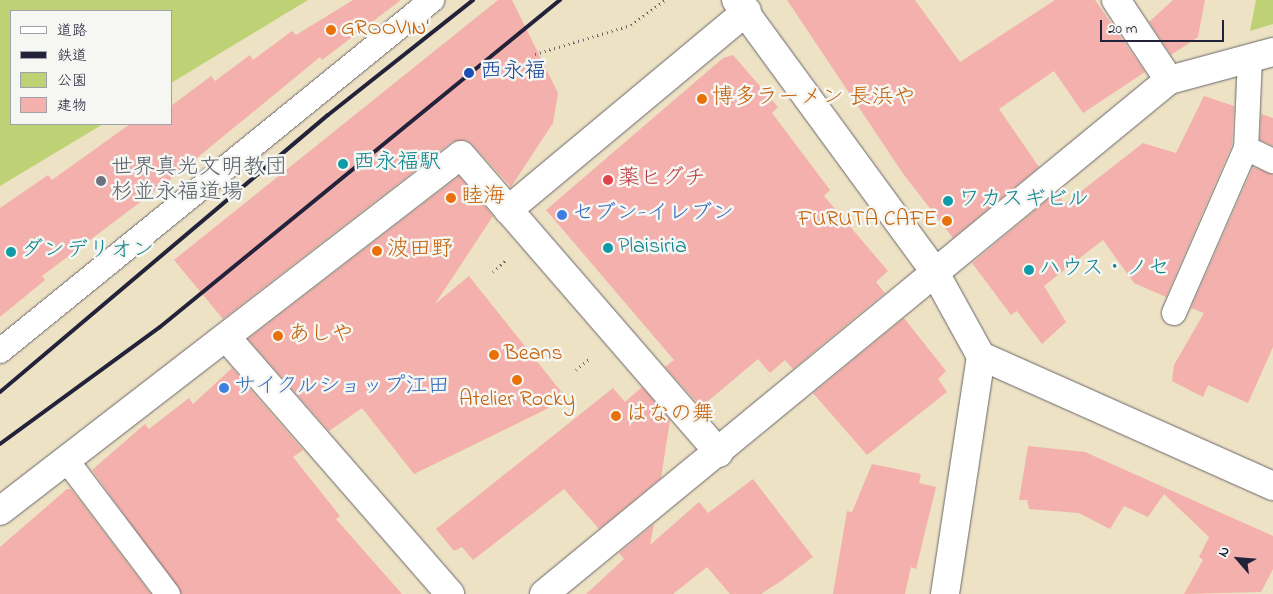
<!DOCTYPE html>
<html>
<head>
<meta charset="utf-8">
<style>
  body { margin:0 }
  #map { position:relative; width:1273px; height:594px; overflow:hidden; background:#ede2c4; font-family:"Indie Flower","Klee One",sans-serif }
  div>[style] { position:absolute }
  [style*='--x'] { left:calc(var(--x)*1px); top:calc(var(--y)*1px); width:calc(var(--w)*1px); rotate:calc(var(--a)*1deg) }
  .green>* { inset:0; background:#bed174 }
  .building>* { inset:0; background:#f4b0ac }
  .path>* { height:3px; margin-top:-1.5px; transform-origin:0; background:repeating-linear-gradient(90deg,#69656b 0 1px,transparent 0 5px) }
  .roads { filter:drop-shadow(0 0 1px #69656b) drop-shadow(0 0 1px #69656b) }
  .service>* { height:24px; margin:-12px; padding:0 12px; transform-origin:12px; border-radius:12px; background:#fff }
  .minor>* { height:28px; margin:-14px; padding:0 14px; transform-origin:14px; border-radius:14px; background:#fff }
  .tertiary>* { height:28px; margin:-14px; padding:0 14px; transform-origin:14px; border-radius:14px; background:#fff }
  .rail>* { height:4px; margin:-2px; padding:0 2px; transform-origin:2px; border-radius:2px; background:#22223b }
  .dots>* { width:14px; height:14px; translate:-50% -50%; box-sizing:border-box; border:2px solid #f6f6f2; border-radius:50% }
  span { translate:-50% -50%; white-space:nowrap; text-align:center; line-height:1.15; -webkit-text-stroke:5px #f6f6f2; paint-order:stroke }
  .food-label { font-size:22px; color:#c56008 }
  .left { translate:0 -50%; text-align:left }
  .right { translate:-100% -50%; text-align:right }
  .transit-label { font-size:22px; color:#164399 }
  .culture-label { font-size:22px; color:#0d838f }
  .worship-label { font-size:22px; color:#5b616d }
  .health-label { font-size:22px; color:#be3a42 }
  .shop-label { font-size:22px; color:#366cbe }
  .legend { position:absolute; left:10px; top:10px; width:162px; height:115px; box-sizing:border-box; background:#f6f6f2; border:1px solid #a1a1a9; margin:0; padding:6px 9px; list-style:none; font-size:15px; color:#22223b }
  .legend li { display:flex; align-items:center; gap:10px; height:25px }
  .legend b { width:25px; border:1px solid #a1a1a9 }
  .north { position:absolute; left:1213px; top:534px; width:50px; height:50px; -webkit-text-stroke:4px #f6f6f2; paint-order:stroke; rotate:297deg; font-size:14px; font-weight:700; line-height:20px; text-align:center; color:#22223b }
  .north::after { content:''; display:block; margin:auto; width:18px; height:22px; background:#22223b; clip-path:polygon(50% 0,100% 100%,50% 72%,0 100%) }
  .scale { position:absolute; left:1100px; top:20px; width:124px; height:22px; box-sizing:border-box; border:2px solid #22223b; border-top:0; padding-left:6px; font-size:15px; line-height:18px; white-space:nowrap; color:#22223b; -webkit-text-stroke:4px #f6f6f2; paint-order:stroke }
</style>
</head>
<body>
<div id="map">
  <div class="green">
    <i style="clip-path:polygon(0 0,308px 0,171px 83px,171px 11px,11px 11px,11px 124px,103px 124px,0 186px)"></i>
    <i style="clip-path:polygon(1256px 0,1273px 0,1273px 24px,1250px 31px)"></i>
  </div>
  <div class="building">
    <i style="clip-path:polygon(353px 0,401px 0,322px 60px,320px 57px,175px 176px,42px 276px,45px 280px,0 317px,0 208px,48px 175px,52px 180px,130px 124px,171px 124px,171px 106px,211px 76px,215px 81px,250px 55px,253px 60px,292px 31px,296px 35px)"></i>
    <i style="clip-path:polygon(498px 0,512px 0,558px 93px,553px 123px,511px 187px,472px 144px,466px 140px,452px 142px,223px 319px,174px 260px)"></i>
    <i style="clip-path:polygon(787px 0,915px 0,960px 62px,1055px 0,1095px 0,1145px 72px,1083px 113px,1054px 71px,999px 109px,1039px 167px,953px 238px,904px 175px)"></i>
    <i style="clip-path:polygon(1173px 0,1205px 0,1198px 37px,1171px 55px,1149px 22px)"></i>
    <i style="clip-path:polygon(733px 55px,778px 107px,772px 113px,830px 190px,824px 196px,888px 271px,876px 282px,885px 293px,793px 369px,785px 360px,770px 373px,758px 359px,701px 407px,665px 367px,674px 360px,546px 210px,723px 58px)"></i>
    <i style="clip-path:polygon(1204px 96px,1234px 106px,1232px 145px,1166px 297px,1134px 283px,1103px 240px,1044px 286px,1066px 322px,1042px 344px,1017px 311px,1011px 315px,972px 263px,1057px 192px,1065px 204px,1143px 143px,1176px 153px)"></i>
    <i style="clip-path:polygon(1261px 114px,1273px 118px,1273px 146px,1260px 140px)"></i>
    <i style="clip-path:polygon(1253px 167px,1273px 175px,1273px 347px,1248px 403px,1208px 385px,1203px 397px,1172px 381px,1174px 365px,1204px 313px,1191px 308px)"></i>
    <i style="clip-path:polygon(459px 176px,493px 216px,435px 304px,469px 276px,567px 399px,414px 474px,362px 408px,329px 431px,248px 339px)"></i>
    <i style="clip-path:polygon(904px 318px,946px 371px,938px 379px,947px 392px,867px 455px,813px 393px)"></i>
    <i style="clip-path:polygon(232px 368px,303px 450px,293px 457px,340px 516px,336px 519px,402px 594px,181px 594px,92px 470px,145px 424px,149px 429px,189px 398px,193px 404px)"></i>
    <i style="clip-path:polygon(642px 387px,670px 420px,661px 478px,599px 529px,564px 489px,473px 560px,462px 547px,454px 551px,436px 529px,613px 388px,625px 402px)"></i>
    <i style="clip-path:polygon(1028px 446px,1085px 452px,1273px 536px,1273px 569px,1261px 592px,1184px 594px,1203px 560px,1199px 557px,1209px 537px,1164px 494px,1148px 517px,1124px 506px,1110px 529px,1079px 513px,1029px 509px,1027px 500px,1019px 500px)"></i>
    <i style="clip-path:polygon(872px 464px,921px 474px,919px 483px,936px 487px,916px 569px,911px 567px,905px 594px,833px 594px,847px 511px,852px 512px)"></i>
    <i style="clip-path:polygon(753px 479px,813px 557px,781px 581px,761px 594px,730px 594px,707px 567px,673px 594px,586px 594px,624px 559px,619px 553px,654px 524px,650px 545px,699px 502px,708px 513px)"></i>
    <i style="clip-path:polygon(67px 489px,71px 489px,151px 594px,0 594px,0 547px)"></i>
  </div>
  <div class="path">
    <i style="--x:535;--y:54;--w:100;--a:-16.8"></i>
    <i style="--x:631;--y:25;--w:42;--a:-36.3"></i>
    <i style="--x:493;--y:272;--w:18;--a:-43"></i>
    <i style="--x:576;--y:370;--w:17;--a:-40"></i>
  </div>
  <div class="roads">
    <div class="service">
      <i style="--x:1250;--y:58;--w:90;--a:92.5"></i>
      <i style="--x:1246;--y:148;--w:30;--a:26"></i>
      <i style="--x:1174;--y:313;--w:180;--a:-66.4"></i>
      <i style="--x:0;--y:351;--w:557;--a:-39.09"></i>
      <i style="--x:68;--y:462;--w:166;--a:52.9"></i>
    </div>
    <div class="minor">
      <i style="--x:1116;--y:0;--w:96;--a:56.5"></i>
      <i style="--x:508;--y:210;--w:311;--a:-39.8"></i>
      <i style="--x:226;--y:337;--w:341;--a:48.9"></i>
      <i style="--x:0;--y:511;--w:582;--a:-37.68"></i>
      <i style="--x:461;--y:155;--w:394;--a:49.1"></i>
      <i style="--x:544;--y:594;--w:809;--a:-39.43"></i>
      <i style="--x:1169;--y:80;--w:108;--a:-15.1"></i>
      <i style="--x:945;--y:594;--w:241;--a:-81.4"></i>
    </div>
    <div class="tertiary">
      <i style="--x:736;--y:0;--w:336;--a:53.8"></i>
      <i style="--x:934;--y:271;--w:97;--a:61.1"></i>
      <i style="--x:981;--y:356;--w:320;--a:24"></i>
    </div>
  </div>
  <div class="rail">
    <i style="--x:0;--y:392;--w:429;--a:-40.2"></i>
    <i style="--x:328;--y:115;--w:185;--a:-38.4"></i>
    <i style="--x:0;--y:444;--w:198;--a:-36.2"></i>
    <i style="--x:160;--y:327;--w:517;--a:-39.27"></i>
  </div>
  <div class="dots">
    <i style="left:331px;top:30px;background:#e8710a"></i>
    <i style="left:469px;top:73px;background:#1a4fb4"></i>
    <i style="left:702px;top:99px;background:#e8710a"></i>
    <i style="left:343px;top:164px;background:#0f9aa8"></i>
    <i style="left:608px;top:180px;background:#e0444e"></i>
    <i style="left:101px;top:181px;background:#6b7280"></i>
    <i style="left:451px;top:198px;background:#e8710a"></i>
    <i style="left:948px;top:201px;background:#0f9aa8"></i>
    <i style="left:562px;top:215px;background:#3f7fe0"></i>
    <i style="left:947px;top:221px;background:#e8710a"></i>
    <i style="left:608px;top:248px;background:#0f9aa8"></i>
    <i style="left:377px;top:251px;background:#e8710a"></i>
    <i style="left:11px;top:252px;background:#0f9aa8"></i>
    <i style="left:1029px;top:270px;background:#0f9aa8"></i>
    <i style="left:278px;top:336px;background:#e8710a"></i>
    <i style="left:494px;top:355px;background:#e8710a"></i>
    <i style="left:517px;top:380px;background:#e8710a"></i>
    <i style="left:224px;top:388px;background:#3f7fe0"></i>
    <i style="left:616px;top:416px;background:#e8710a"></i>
  </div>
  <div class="food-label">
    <span class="left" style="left:341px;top:30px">GROOVIN‘</span>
    <span class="left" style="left:712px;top:99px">博多ラーメン 長浜や</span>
    <span class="left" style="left:461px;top:198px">睦海</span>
    <span class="right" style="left:937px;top:221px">FURUTA CAFE</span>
    <span class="left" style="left:387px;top:251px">波田野</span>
    <span class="left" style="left:288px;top:336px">あしや</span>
    <span class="left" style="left:504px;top:355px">Beans</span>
    <span style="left:517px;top:401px">Atelier Rocky</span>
    <span class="left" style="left:626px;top:416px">はなの舞</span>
  </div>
  <div class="transit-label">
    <span class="left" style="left:480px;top:73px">西永福</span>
  </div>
  <div class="culture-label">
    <span class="left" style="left:353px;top:164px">西永福駅</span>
    <span class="left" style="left:958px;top:201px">ワカスギビル</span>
    <span class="left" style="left:618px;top:248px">Plaisiria</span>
    <span class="left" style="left:21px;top:252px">ダンデリオン</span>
    <span class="left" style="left:1039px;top:270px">ハウス・ノセ</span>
  </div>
  <div class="worship-label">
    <span class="left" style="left:111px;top:181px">世界真光文明教団<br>杉並永福道場</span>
  </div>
  <div class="health-label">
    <span class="left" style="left:618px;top:180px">薬ヒグチ</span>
  </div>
  <div class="shop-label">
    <span class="left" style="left:572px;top:215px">セブン-イレブン</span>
    <span class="left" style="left:234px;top:388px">サイクルショップ江田</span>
  </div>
  <ul class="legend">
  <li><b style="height:6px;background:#fff"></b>道路</li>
  <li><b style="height:6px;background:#22223b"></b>鉄道</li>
  <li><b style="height:14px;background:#bed174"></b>公園</li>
  <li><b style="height:14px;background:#f4b0ac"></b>建物</li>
  </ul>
  <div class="north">N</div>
  <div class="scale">20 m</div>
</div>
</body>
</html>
